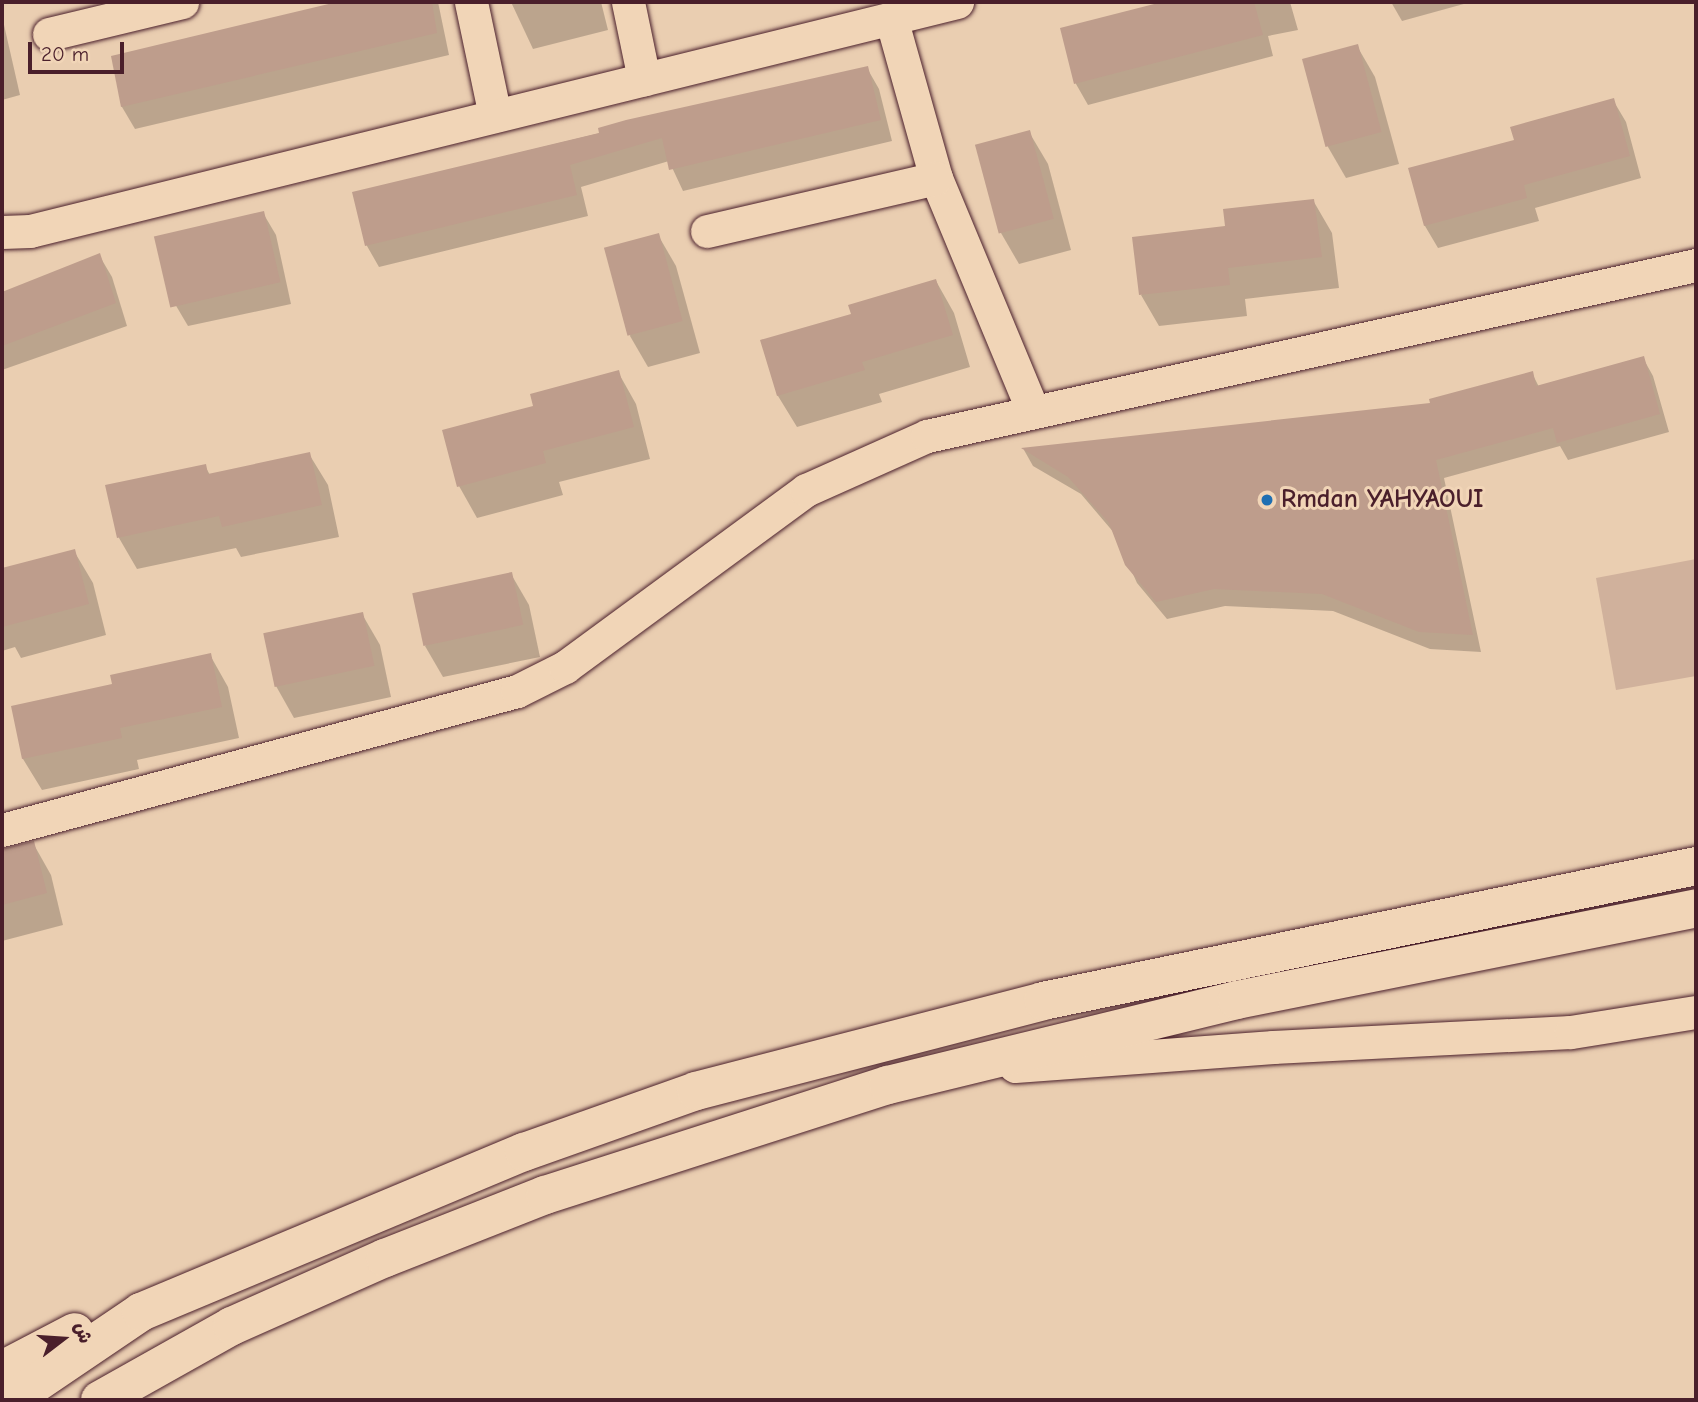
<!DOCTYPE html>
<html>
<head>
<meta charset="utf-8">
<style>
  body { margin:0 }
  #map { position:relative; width:1698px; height:1402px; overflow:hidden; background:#eaceb1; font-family:"Comic Neue","Playpen Sans Arabic",sans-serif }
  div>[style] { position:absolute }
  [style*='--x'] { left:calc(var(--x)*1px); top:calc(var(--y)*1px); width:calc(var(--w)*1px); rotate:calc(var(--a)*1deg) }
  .green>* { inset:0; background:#d0b19c }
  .shadow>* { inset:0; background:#0003 }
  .building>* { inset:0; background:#be9d8c; transform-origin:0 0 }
  .roads { filter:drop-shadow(0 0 2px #4a1f2b) drop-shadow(0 0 2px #4a1f2b) }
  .street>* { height:33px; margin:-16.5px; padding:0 16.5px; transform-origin:16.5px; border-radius:16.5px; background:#f1d5b7 }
  .highway>* { height:38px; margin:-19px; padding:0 19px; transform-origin:19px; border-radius:19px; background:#f1d5b7 }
  .dots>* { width:19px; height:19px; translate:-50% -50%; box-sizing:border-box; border:4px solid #f1d5b7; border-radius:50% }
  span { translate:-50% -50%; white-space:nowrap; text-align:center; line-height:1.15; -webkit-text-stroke:6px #f1d5b7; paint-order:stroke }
  .poi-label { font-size:26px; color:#4a1f2b; font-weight:700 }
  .left { translate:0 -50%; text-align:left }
  .frame { position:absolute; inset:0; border:4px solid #4a1f2b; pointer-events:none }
  .north { position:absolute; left:28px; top:1304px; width:70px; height:70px; -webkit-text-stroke:5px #f1d5b7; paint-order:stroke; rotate:73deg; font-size:19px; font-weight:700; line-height:28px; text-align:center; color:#4a1f2b }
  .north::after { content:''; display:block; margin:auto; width:24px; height:32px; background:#4a1f2b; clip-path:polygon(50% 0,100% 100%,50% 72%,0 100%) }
  .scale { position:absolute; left:28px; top:42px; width:96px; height:32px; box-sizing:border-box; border:4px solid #4a1f2b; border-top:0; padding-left:9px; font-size:21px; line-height:24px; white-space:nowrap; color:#4a1f2b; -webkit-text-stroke:5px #f1d5b7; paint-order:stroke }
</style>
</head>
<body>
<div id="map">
  <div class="green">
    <i style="clip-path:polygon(1696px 559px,1696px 676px,1616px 690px,1596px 578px)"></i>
  </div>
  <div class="shadow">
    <i style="clip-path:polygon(345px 2px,438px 2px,449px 55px,135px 129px,122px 107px,113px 58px)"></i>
    <i style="clip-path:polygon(511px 2px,601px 2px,608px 30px,533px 49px)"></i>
    <i style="clip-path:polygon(1169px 2px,1290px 2px,1298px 30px,1268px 36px,1273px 56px,1088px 105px,1076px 84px,1062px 30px)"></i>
    <i style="clip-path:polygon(1391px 2px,1471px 2px,1402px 21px)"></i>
    <i style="clip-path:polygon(2px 16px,20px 95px,2px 100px)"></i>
    <i style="clip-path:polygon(1357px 46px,1375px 77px,1399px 164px,1346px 178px,1328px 147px,1304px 60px)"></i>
    <i style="clip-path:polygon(867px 68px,879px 89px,892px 141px,683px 191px,669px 161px,581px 187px,588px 216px,379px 267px,367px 246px,354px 193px)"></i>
    <i style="clip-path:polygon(1613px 100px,1626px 122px,1641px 178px,1535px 208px,1539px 221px,1438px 248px,1425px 226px,1410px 170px,1516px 141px)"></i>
    <i style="clip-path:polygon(1029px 132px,1048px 164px,1071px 250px,1019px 264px,1001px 233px)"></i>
    <i style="clip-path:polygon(1314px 202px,1332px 233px,1339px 288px,1245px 299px,1247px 316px,1159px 326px,1141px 295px,1227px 228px)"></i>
    <i style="clip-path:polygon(263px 213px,276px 235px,291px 304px,188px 326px,175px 304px)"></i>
    <i style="clip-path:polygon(658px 235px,676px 266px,700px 353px,648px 367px,630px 336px)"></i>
    <i style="clip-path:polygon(99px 255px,112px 277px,127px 326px,2px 370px,2px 294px)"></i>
    <i style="clip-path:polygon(936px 281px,954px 313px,970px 367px,879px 394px,882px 402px,797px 427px,778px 396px,762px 341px,853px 315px)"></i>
    <i style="clip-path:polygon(1643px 358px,1653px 376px,1669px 432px,1568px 460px,1560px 446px,1444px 478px,1481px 652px,1430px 649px,1333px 611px,1225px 606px,1167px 619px,1137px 583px,1115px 534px,1081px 494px,1033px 466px,1024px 450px,1432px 405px,1532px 373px,1539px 387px)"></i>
    <i style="clip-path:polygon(618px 372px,636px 404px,650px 459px,559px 482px,563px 495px,477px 518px,459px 486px,535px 407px)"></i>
    <i style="clip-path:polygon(309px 454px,328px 485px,339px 537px,241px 557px,236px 548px,137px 569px,119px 538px,108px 486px,205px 466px,210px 475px)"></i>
    <i style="clip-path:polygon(74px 551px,93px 583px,106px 635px,21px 658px,15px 647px,2px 651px,2px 570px)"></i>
    <i style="clip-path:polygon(511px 574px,529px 605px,540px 657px,443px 677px,425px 646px)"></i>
    <i style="clip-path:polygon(362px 614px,380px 645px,391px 697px,294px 718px,276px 686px)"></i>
    <i style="clip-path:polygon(210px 655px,228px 687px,239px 738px,137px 760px,139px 769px,42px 790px,23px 759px,13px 707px,114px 686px)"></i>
    <i style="clip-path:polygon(33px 843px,51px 875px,63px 925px,2px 941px,2px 850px)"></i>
  </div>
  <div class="building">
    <i style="clip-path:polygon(337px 2px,432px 2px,437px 33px,121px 107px,111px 56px)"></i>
    <i style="clip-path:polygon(1162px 2px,1254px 2px,1263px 35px,1074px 84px,1060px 28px)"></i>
    <i style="left:1358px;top:44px;width:91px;height:58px;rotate:75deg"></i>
    <i style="clip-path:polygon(868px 66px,881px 120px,669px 170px,662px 138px,570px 165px,577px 195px,365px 246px,352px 192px,599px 133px,598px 128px,626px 120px)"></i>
    <i style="clip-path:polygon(1614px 98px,1630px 156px,1524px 185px,1527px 198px,1424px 226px,1408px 168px,1514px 140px,1510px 127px)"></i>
    <i style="left:1030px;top:130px;width:92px;height:57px;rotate:75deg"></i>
    <i style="clip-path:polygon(1314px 199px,1322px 257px,1228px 268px,1230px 285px,1139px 295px,1132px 237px,1225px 226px,1223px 209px)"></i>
    <i style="left:264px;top:211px;width:73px;height:113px;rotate:77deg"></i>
    <i style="left:659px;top:233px;width:91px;height:57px;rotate:75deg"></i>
    <i style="clip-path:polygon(100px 253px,116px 303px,2px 346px,2px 292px)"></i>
    <i style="clip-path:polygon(936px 279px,953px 335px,862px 362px,865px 370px,777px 396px,760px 340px,851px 314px,848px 305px)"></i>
    <i style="clip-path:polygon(1644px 356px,1660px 414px,1557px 443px,1553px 428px,1436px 460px,1473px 635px,1419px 632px,1322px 594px,1214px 589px,1156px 602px,1125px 565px,1109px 523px,1068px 477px,1021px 448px,1430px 403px,1429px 399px,1533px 371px,1536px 386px)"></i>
    <i style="clip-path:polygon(619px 370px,634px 427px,543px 451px,546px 463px,457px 487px,442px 430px,533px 406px,530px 394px)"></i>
    <i style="clip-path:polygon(310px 452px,322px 505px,222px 527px,219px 516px,117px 538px,105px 485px,206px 464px,208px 474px)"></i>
    <i style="clip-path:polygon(75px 549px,89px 604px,2px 627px,2px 568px)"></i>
    <i style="left:512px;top:572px;width:54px;height:102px;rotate:78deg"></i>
    <i style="left:363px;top:612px;width:55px;height:102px;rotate:78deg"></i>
    <i style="clip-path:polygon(211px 653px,222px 707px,120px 728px,122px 738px,22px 759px,11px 706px,112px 684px,110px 675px)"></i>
    <i style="clip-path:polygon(34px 841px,47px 893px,2px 905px,2px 849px)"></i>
  </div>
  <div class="roads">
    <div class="street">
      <i style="--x:471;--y:2;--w:116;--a:78.1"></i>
      <i style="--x:628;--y:2;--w:79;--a:78.3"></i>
      <i style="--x:891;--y:18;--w:166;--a:74.3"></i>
      <i style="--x:936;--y:178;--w:250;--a:67.4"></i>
      <i style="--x:49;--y:34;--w:137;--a:-13.5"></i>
      <i style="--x:707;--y:231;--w:235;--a:-13"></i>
      <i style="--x:2;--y:232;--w:28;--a:-2"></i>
      <i style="--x:30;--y:231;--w:955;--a:-13.88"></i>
      <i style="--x:2;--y:830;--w:533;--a:-15.1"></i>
      <i style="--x:517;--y:691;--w:54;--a:-26.6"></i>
      <i style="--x:565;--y:667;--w:299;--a:-36.3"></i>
      <i style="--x:806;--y:490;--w:133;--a:-24.1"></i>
      <i style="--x:927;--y:436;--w:788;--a:-12.54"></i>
      <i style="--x:1015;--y:1066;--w:259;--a:-4.2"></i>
      <i style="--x:1273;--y:1047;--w:298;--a:-2.9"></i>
      <i style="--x:1571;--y:1032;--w:127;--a:-9.1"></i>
    </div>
    <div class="highway">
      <i style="--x:2;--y:1370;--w:82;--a:-27.5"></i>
      <i style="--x:11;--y:1400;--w:157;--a:-34.1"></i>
      <i style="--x:141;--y:1312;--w:415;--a:-22.7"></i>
      <i style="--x:524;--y:1152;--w:182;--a:-19.5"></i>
      <i style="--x:696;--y:1091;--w:358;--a:-14.5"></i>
      <i style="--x:1043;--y:1001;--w:667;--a:-11.68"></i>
      <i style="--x:100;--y:1400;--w:151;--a:-29.3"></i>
      <i style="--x:232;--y:1326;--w:167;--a:-24"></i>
      <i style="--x:385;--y:1258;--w:172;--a:-21.5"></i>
      <i style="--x:545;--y:1195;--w:360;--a:-17.8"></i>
      <i style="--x:888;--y:1085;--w:359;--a:-13.7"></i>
      <i style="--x:1237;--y:1000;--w:468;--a:-11.3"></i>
    </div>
  </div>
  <div class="dots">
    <i style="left:1267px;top:500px;background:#1f6fb2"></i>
  </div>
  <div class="poi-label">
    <span class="left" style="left:1281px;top:500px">Rmdan YAHYAOUI</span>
  </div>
  <div class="frame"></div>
  <div class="north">ش</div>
  <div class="scale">20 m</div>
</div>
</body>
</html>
